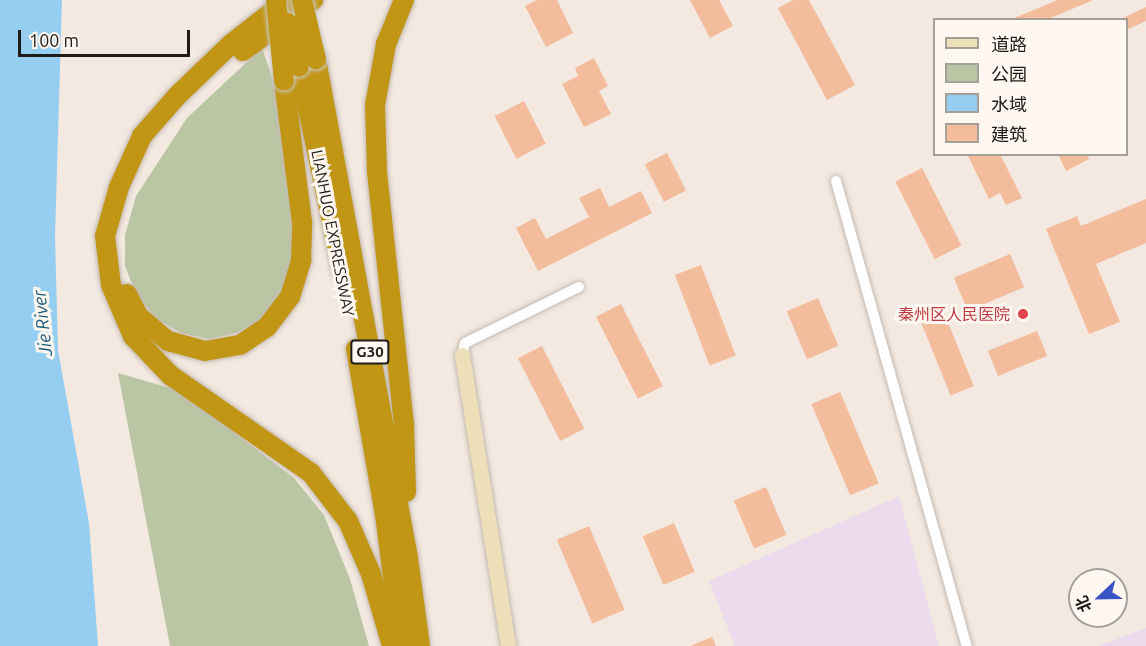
<!DOCTYPE html>
<html>
<head>
<meta charset="utf-8">
<style>
  body { margin:0 }
  #map { position:relative; width:1146px; height:646px; overflow:hidden; background:#f3e9e0; font-family:Ubuntu,"Noto Sans SC",sans-serif }
  div>[style] { position:absolute }
  [style*='--x'] { left:calc(var(--x)*1px); top:calc(var(--y)*1px); width:calc(var(--w)*1px); rotate:calc(var(--a)*1deg) }
  .education>* { inset:0; background:#ecdbed }
  .green>* { inset:0; background:#bac6a3 }
  .water>* { inset:0; background:#95cef1 }
  .building>* { inset:0; background:#f3bc9c; transform-origin:0 0 }
  .roads { filter:drop-shadow(0 0 2px #c4bab2) drop-shadow(0 0 2px #c4bab2) }
  .street>* { height:10px; margin:-5px; padding:0 5px; transform-origin:5px; border-radius:5px; background:#fff }
  .secondary>* { height:15px; margin:-7.5px; padding:0 7.5px; transform-origin:7.5px; border-radius:7.5px; background:#ede0b9 }
  .highway>* { height:20px; margin:-10px; padding:0 10px; transform-origin:10px; border-radius:10px; background:#c29615 }
  .bridges { filter:drop-shadow(0 0 2px #c9c9c8) drop-shadow(0 0 2px #c9c9c8) }
  .highway-bridge>* { height:20px; margin:-10px; padding:0 10px; transform-origin:10px; border-radius:10px; background:#c29615 }
  .dots>* { width:16px; height:16px; translate:-50% -50%; box-sizing:border-box; border:3px solid #fff7f0; border-radius:50% }
  span { translate:-50% -50%; white-space:nowrap; text-align:center; line-height:1.15; -webkit-text-stroke:6px #fff7f0; paint-order:stroke }
  .shield-label span { padding:2px 4px; background:#fff7f0; border:2px solid; border-radius:4px; -webkit-text-stroke-width:0 }
  .shield-label { font-size:15px; color:#1f1c18; font-weight:700 }
  .street-label { font-size:16px; color:#1f1c18 }
  .health-label { font-size:16px; color:#be3a42 }
  .right { translate:-100% -50%; text-align:right }
  .water-label { font-size:18px; color:#15597b; font-style:italic }
  .legend { position:absolute; left:933px; top:18px; width:195px; height:138px; box-sizing:border-box; background:#fff7f0; border:2px solid #a59f9a; margin:0; padding:8px 10px; list-style:none; font-size:18px; color:#1f1c18 }
  .legend li { display:flex; align-items:center; gap:12px; height:30px }
  .legend b { width:30px; border:2px solid #a59f9a }
  .north { position:absolute; left:1068px; top:568px; width:60px; height:60px; box-sizing:border-box; background:#fff7f0; border:2px solid #a59f9a; border-radius:50%; rotate:248deg; font-size:16px; font-weight:700; line-height:24px; text-align:center; color:#1f1c18 }
  .north::after { content:''; display:block; margin:auto; width:21px; height:27px; background:#3754c5; clip-path:polygon(50% 0,100% 100%,50% 72%,0 100%) }
  .scale { position:absolute; left:18px; top:30px; width:172px; height:27px; box-sizing:border-box; border:3px solid #1f1c18; border-top:0; padding-left:8px; font-size:18px; line-height:21px; white-space:nowrap; color:#1f1c18; -webkit-text-stroke:4px #fff7f0; paint-order:stroke }
</style>
</head>
<body>
<div id="map">
  <div class="education">
    <i style="clip-path:polygon(899px 496px,939px 646px,735px 646px,709px 581px)"></i>
    <i style="clip-path:polygon(1146px 628px,1146px 646px,1098px 646px)"></i>
  </div>
  <div class="green">
    <i style="clip-path:polygon(262px 48px,275px 85px,295px 224px,294px 266px,283px 294px,264px 317px,239px 332px,210px 339px,181px 333px,155px 318px,136px 294px,125px 266px,125px 235px,136px 196px,187px 118px)"></i>
    <i style="clip-path:polygon(118px 373px,180px 391px,294px 478px,324px 515px,350px 579px,369px 646px,170px 646px)"></i>
  </div>
  <div class="water">
    <i style="clip-path:polygon(0 0,62px 0,55px 236px,58px 350px,89px 523px,98px 646px,0 646px)"></i>
  </div>
  <div class="building">
    <i style="clip-path:polygon(537px 0,557px 0,573px 33px,546px 47px,525px 6px)"></i>
    <i style="clip-path:polygon(690px 0,719px 0,733px 26px,710px 38px)"></i>
    <i style="clip-path:polygon(793px 0,809px 0,855px 85px,827px 100px,778px 8px)"></i>
    <i style="clip-path:polygon(1093px 0,1046px 20px,1009px 20px,1058px 0)"></i>
    <i style="clip-path:polygon(1146px 7px,1146px 21px,1126px 30px,1126px 20px,1119px 20px)"></i>
    <i style="clip-path:polygon(594px 58px,608px 86px,599px 91px,611px 114px,584px 127px,562px 84px,578px 76px,575px 68px)"></i>
    <i style="left:524px;top:101px;width:48px;height:33px;rotate:63deg"></i>
    <i style="left:667px;top:153px;width:42px;height:25px;rotate:63deg"></i>
    <i style="clip-path:polygon(967px 154px,1000px 154px,1022px 198px,1006px 205px,1000px 193px,989px 199px)"></i>
    <i style="clip-path:polygon(1058px 154px,1087px 154px,1089px 159px,1066px 171px)"></i>
    <i style="left:922px;top:168px;width:87px;height:30px;rotate:63deg"></i>
    <i style="clip-path:polygon(600px 188px,609px 207px,641px 191px,652px 213px,538px 271px,516px 228px,535px 218px,546px 239px,589px 217px,579px 198px)"></i>
    <i style="clip-path:polygon(1146px 199px,1146px 243px,1096px 264px,1120px 322px,1089px 334px,1046px 229px,1077px 216px,1081px 226px)"></i>
    <i style="left:1010px;top:254px;width:36px;height:61px;rotate:67deg"></i>
    <i style="left:701px;top:265px;width:97px;height:28px;rotate:69deg"></i>
    <i style="left:818px;top:298px;width:52px;height:34px;rotate:67deg"></i>
    <i style="left:621px;top:304px;width:92px;height:28px;rotate:63deg"></i>
    <i style="left:943px;top:310px;width:82px;height:25px;rotate:68deg"></i>
    <i style="left:1037px;top:331px;width:27px;height:53px;rotate:68deg"></i>
    <i style="left:542px;top:346px;width:93px;height:27px;rotate:63deg"></i>
    <i style="left:840px;top:392px;width:99px;height:31px;rotate:67deg"></i>
    <i style="left:766px;top:487px;width:52px;height:35px;rotate:67deg"></i>
    <i style="left:674px;top:523px;width:53px;height:34px;rotate:67deg"></i>
    <i style="left:589px;top:526px;width:91px;height:35px;rotate:67deg"></i>
    <i style="clip-path:polygon(712px 637px,716px 646px,690px 646px)"></i>
  </div>
  <div class="roads">
    <div class="street">
      <i style="--x:836;--y:181;--w:483;--a:74.3"></i>
      <i style="--x:462;--y:355;--w:12;--a:-76"></i>
      <i style="--x:465;--y:343;--w:127;--a:-26.2"></i>
    </div>
    <div class="secondary">
      <i style="--x:462;--y:355;--w:295;--a:81"></i>
    </div>
    <div class="highway">
      <i style="--x:287;--y:0;--w:71;--a:141.8"></i>
      <i style="--x:231;--y:44;--w:75;--a:136.1"></i>
      <i style="--x:177;--y:96;--w:53;--a:131.2"></i>
      <i style="--x:142;--y:136;--w:56;--a:114.3"></i>
      <i style="--x:119;--y:187;--w:51;--a:105.9"></i>
      <i style="--x:105;--y:236;--w:49;--a:83"></i>
      <i style="--x:111;--y:285;--w:56;--a:66.7"></i>
      <i style="--x:133;--y:336;--w:54;--a:46.5"></i>
      <i style="--x:170;--y:375;--w:172;--a:34.8"></i>
      <i style="--x:311;--y:473;--w:61;--a:52.4"></i>
      <i style="--x:348;--y:521;--w:58;--a:66.5"></i>
      <i style="--x:371;--y:574;--w:75;--a:73.7"></i>
      <i style="--x:404;--y:0;--w:48;--a:112.2"></i>
      <i style="--x:386;--y:44;--w:62;--a:100.2"></i>
      <i style="--x:375;--y:105;--w:67;--a:88.3"></i>
      <i style="--x:377;--y:172;--w:253;--a:83.9"></i>
      <i style="--x:404;--y:424;--w:68;--a:88.3"></i>
      <i style="--x:243;--y:51;--w:87;--a:-36.1"></i>
      <i style="--x:316;--y:59;--w:507;--a:79.55"></i>
      <i style="--x:408;--y:558;--w:89;--a:82.2"></i>
      <i style="--x:299;--y:67;--w:208;--a:78"></i>
      <i style="--x:127;--y:294;--w:25;--a:63"></i>
      <i style="--x:138;--y:316;--w:39;--a:40"></i>
      <i style="--x:168;--y:341;--w:38;--a:15"></i>
      <i style="--x:205;--y:351;--w:36;--a:-10"></i>
      <i style="--x:240;--y:345;--w:32;--a:-34"></i>
      <i style="--x:267;--y:327;--w:38;--a:-53"></i>
      <i style="--x:290;--y:297;--w:39;--a:-73"></i>
      <i style="--x:301;--y:260;--w:38;--a:-88"></i>
      <i style="--x:302;--y:222;--w:142;--a:-97.3"></i>
      <i style="--x:356;--y:349;--w:169;--a:80.1"></i>
      <i style="--x:385;--y:515;--w:132;--a:82.6"></i>
    </div>
  </div>
  <div class="bridges">
    <div class="highway-bridge">
      <i style="--x:276;--y:0;--w:81;--a:84.4"></i>
      <i style="--x:302;--y:0;--w:61;--a:76.7"></i>
      <i style="--x:288;--y:23;--w:45;--a:76"></i>
    </div>
  </div>
  <div class="dots">
    <i style="left:1023px;top:314px;background:#e0444e"></i>
  </div>
  <div class="shield-label">
    <span style="left:370px;top:352px">G30</span>
  </div>
  <div class="street-label">
    <span style="left:333px;top:233px;rotate:79deg">LIANHUO EXPRESSWAY</span>
  </div>
  <div class="health-label">
    <span class="right" style="left:1010px;top:314px">秦州区人民医院</span>
  </div>
  <div class="water-label">
    <span style="left:42px;top:323px;rotate:-96deg">Jie River</span>
  </div>
  <ul class="legend">
  <li><b style="height:8px;background:#ede0b9"></b>道路</li>
  <li><b style="height:16px;background:#bac6a3"></b>公园</li>
  <li><b style="height:16px;background:#95cef1"></b>水域</li>
  <li><b style="height:16px;background:#f3bc9c"></b>建筑</li>
  </ul>
  <div class="north">北</div>
  <div class="scale">100 m</div>
</div>
</body>
</html>
